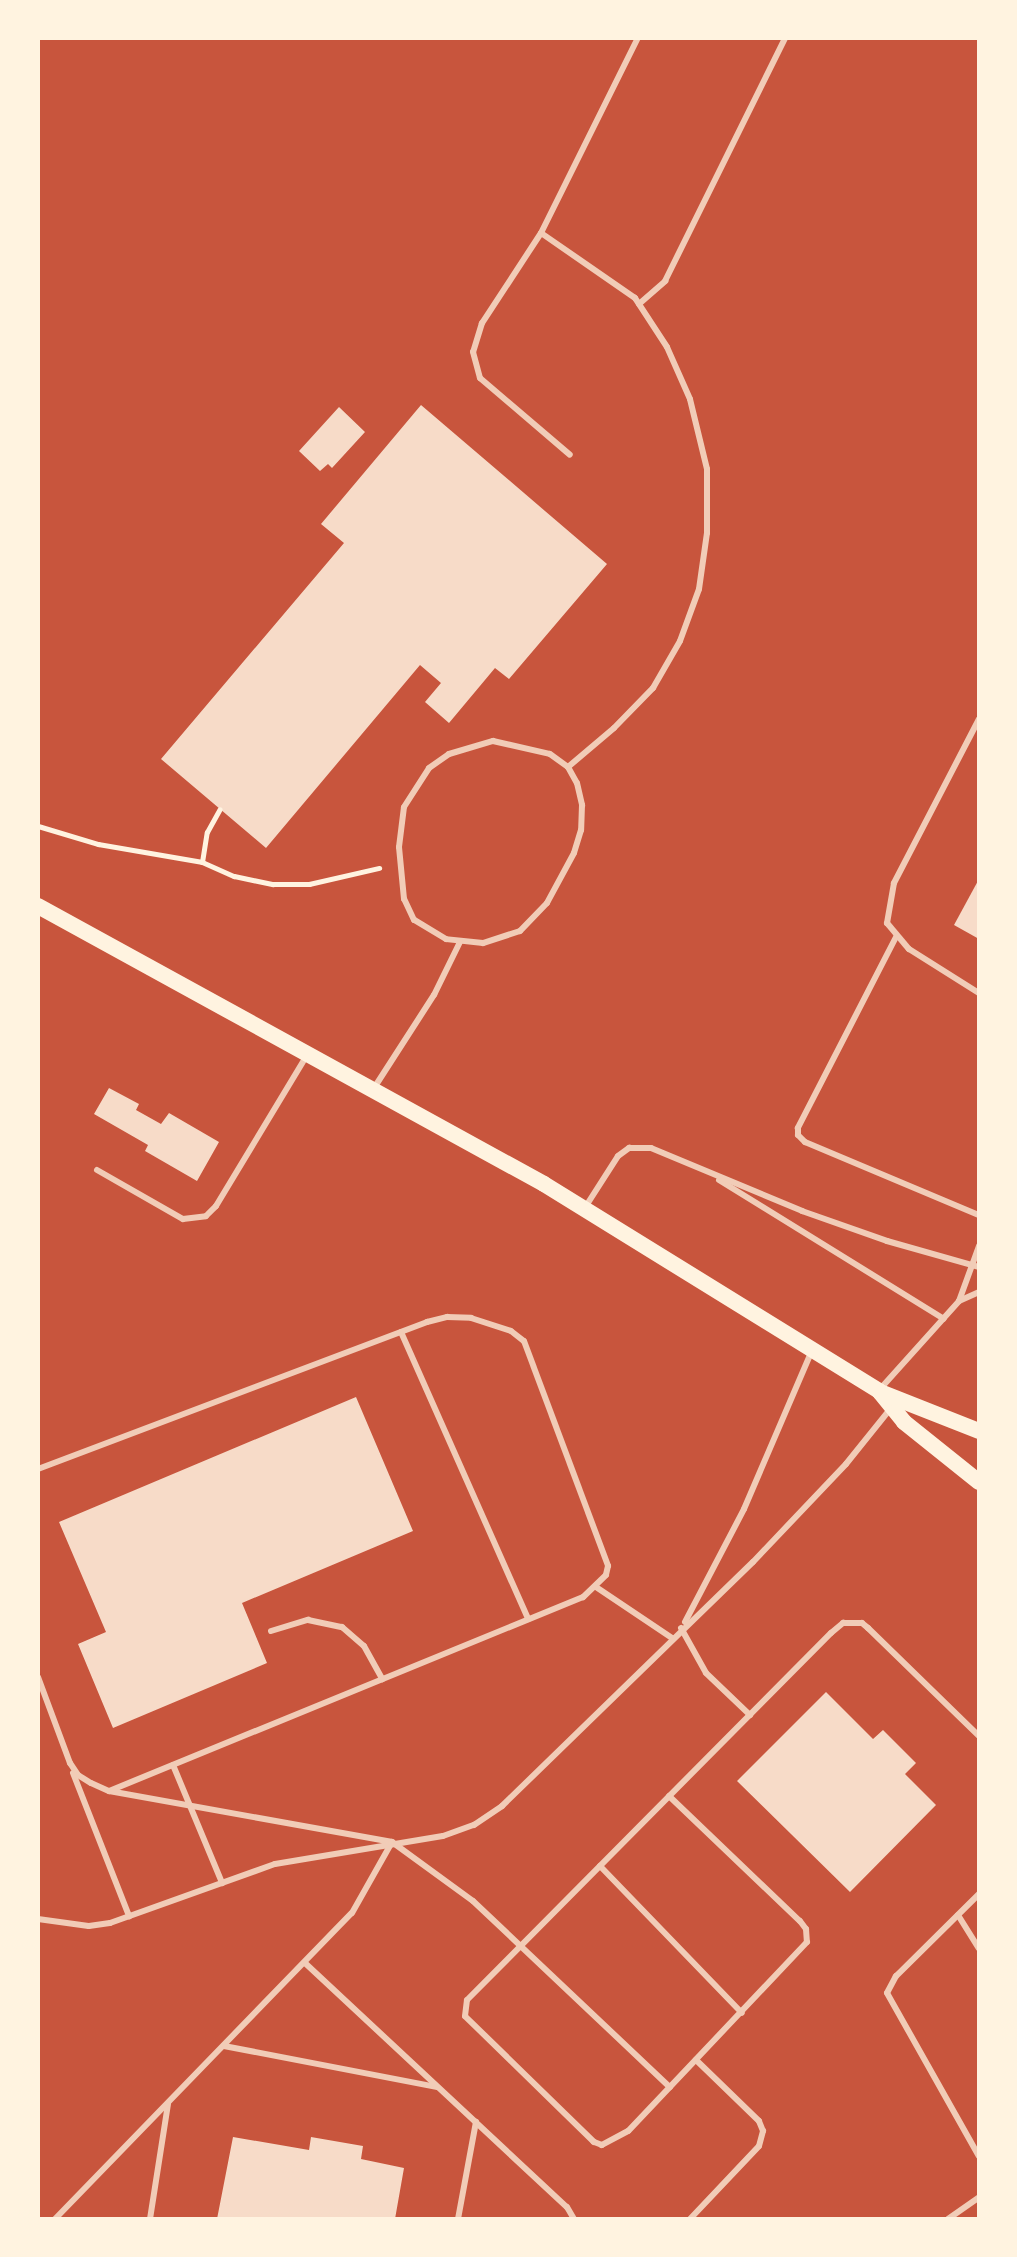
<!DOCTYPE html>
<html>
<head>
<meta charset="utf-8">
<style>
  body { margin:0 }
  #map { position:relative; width:1017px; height:2257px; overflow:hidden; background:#c8553d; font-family:Raleway,sans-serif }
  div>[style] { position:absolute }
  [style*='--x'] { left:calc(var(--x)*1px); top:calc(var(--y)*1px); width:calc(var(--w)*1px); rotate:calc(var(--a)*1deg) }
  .building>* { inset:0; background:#f7dbc8 }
  .path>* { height:5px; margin:-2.5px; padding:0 2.5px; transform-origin:2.5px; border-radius:2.5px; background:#fff3e0 }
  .service>* { height:6px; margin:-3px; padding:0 3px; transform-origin:3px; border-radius:3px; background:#f1ccb7 }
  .secondary>* { height:16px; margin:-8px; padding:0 8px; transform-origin:8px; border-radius:8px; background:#fff3e0 }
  span { translate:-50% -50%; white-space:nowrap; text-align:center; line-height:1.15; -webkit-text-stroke:6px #fff3e0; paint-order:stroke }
  .frame { position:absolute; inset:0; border:40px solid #fff3e0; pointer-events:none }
</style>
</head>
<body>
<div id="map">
  <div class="building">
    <i style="clip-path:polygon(421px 405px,607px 564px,509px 679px,495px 668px,449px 723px,425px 702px,441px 683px,420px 665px,266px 848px,161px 759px,344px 543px,321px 524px)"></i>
    <i style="clip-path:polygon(339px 407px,365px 432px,332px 468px,328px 464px,320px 471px,299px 451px)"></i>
    <i style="clip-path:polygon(979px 879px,979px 939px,954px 925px)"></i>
    <i style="clip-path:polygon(109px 1088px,139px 1104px,136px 1110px,161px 1124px,169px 1113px,219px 1142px,197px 1181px,145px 1151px,148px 1145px,94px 1114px)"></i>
    <i style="clip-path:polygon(356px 1397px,413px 1531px,242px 1603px,267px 1663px,113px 1728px,78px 1644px,106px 1632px,59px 1522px)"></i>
    <i style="clip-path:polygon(826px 1692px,873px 1739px,883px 1730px,916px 1763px,905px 1774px,936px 1805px,850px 1892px,737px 1781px)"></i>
    <i style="clip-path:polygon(233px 2137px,309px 2150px,311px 2137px,363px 2146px,361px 2159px,404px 2168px,395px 2219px,217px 2219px)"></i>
  </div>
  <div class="path">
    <i style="--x:38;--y:826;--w:63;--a:16.7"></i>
    <i style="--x:98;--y:844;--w:106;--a:9.8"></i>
    <i style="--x:202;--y:862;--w:35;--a:24"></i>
    <i style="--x:234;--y:876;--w:40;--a:12"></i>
    <i style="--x:273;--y:884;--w:36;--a:0"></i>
    <i style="--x:309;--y:884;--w:72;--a:-12.9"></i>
    <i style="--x:202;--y:862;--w:30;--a:-81"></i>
    <i style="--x:207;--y:832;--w:26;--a:-61"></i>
  </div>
  <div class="service">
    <i style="--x:541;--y:233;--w:108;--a:123.2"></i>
    <i style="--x:482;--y:323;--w:30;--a:107"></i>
    <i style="--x:473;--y:352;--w:27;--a:75"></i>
    <i style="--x:480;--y:378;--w:118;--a:40.5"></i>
    <i style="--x:639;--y:304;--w:35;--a:-41"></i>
    <i style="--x:665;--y:281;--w:271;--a:-63.7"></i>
    <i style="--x:979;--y:719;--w:185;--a:117.4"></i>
    <i style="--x:894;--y:883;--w:41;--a:99.9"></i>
    <i style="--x:887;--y:923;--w:34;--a:50"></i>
    <i style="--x:909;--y:949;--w:83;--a:32.2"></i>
    <i style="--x:493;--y:741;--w:58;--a:12.8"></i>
    <i style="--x:550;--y:754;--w:22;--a:36"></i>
    <i style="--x:568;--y:767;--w:18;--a:61"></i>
    <i style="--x:577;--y:783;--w:23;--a:77"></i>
    <i style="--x:582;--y:805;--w:25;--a:92"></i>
    <i style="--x:581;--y:830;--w:24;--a:107"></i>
    <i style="--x:574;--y:853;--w:57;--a:118.4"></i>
    <i style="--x:547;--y:903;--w:39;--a:134"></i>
    <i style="--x:520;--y:931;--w:39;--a:162"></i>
    <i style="--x:483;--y:943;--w:37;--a:-174"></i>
    <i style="--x:446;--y:939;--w:37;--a:-149"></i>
    <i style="--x:414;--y:920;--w:23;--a:-115"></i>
    <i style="--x:404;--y:899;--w:52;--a:-95.5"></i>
    <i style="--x:399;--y:847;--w:40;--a:-82.9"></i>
    <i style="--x:404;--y:807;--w:46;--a:-57.3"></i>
    <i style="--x:429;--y:768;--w:24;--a:-35"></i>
    <i style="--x:449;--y:754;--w:46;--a:-16.5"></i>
    <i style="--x:568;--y:767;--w:60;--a:-40.3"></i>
    <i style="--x:614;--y:728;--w:56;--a:-45.7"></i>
    <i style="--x:653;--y:688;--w:54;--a:-60.1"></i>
    <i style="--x:680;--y:641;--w:55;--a:-69.9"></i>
    <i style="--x:699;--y:589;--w:57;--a:-81.9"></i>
    <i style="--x:707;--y:533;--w:64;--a:-90"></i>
    <i style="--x:707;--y:469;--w:72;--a:-103.7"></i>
    <i style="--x:690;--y:399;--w:57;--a:-113.9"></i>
    <i style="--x:667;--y:347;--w:59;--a:-123.1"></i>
    <i style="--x:635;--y:298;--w:114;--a:-145.3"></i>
    <i style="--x:541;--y:233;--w:218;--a:-63.6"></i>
    <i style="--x:896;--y:937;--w:215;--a:117.2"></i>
    <i style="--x:798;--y:1128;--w:7;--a:90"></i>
    <i style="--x:798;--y:1135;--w:10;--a:45"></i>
    <i style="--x:805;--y:1142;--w:189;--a:22.8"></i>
    <i style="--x:374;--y:1088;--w:111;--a:-57.2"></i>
    <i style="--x:434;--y:995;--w:59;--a:-63.9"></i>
    <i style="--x:97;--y:1170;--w:99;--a:29.7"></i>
    <i style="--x:183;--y:1219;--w:23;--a:-7"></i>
    <i style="--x:206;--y:1216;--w:14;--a:-45"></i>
    <i style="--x:216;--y:1206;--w:176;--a:-58.9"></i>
    <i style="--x:719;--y:1180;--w:264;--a:31.7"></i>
    <i style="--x:586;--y:1206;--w:59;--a:-57.4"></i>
    <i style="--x:618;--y:1156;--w:14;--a:-36"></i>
    <i style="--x:629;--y:1148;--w:22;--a:0"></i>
    <i style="--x:651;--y:1148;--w:164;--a:22.6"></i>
    <i style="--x:802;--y:1211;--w:90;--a:19.4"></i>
    <i style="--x:887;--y:1241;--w:96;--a:15.8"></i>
    <i style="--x:959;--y:1301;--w:59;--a:-70"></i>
    <i style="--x:401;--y:1332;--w:314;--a:66.1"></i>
    <i style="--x:881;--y:1388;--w:117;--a:-48.1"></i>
    <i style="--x:959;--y:1301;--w:22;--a:-24"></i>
    <i style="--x:38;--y:1469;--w:416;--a:-20.7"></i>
    <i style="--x:427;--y:1322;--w:21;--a:-14"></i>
    <i style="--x:447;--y:1317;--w:24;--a:2"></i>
    <i style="--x:471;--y:1318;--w:42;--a:18"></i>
    <i style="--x:511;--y:1331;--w:16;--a:38"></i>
    <i style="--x:524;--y:1341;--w:240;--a:69.5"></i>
    <i style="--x:608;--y:1566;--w:9;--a:103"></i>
    <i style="--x:606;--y:1575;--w:32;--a:136"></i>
    <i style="--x:583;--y:1597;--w:512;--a:157.74"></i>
    <i style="--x:596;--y:1587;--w:92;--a:33.9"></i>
    <i style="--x:685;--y:1622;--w:127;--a:-62.4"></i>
    <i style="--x:744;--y:1509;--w:170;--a:-66.8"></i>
    <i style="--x:681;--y:1628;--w:51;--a:60.9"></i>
    <i style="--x:706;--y:1673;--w:61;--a:43.7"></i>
    <i style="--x:271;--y:1631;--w:39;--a:-17"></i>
    <i style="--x:308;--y:1620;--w:35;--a:12"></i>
    <i style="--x:342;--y:1627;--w:29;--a:41"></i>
    <i style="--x:364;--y:1646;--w:38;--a:61"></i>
    <i style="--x:38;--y:1677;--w:92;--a:69.6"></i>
    <i style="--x:70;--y:1763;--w:14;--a:56"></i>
    <i style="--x:78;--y:1775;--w:15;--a:32"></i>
    <i style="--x:91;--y:1783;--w:20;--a:24"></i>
    <i style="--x:109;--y:1791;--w:288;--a:10.2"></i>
    <i style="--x:392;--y:1842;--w:100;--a:36.1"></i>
    <i style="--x:473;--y:1901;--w:271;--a:43.4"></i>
    <i style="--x:173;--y:1765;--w:128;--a:67.4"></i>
    <i style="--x:73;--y:1773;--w:154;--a:68.6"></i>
    <i style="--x:669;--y:1796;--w:181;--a:43.7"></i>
    <i style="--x:800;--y:1921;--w:10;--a:53"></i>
    <i style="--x:806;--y:1929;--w:13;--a:86"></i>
    <i style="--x:807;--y:1942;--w:260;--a:133.4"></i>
    <i style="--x:628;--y:2131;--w:30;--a:152"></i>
    <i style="--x:602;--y:2145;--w:9;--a:-159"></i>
    <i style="--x:594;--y:2142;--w:180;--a:-135.7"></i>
    <i style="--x:465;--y:2016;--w:16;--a:-83"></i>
    <i style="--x:467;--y:2000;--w:517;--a:-45.24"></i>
    <i style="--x:831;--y:1633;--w:16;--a:-40"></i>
    <i style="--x:843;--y:1623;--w:19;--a:0"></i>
    <i style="--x:862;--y:1623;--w:8;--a:40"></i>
    <i style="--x:868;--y:1628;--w:155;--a:44.2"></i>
    <i style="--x:600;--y:1866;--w:204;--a:46"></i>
    <i style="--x:979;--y:1894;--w:117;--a:135.3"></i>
    <i style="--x:896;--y:1976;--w:19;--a:118"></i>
    <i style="--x:887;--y:1993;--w:187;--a:60.6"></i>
    <i style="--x:958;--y:1915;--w:39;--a:58"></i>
    <i style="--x:38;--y:1919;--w:51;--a:7.8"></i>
    <i style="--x:89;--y:1926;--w:21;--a:-8"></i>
    <i style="--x:110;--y:1923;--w:175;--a:-19.7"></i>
    <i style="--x:275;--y:1864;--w:170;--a:-9.5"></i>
    <i style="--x:443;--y:1836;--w:33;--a:-20"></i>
    <i style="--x:474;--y:1825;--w:34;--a:-34"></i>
    <i style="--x:502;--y:1806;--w:350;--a:-44.2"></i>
    <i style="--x:753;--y:1562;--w:135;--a:-46.5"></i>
    <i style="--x:846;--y:1464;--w:72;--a:-51.2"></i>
    <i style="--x:305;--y:1963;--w:358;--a:43"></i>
    <i style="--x:567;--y:2207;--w:14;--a:60"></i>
    <i style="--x:224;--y:2046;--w:216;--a:10.9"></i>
    <i style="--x:55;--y:2219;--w:426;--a:-45.9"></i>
    <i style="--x:352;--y:1913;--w:81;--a:-60.6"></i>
    <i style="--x:150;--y:2219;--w:116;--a:-81.1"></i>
    <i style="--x:458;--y:2219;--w:99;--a:-79.5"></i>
    <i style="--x:690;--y:2219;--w:100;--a:-46.6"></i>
    <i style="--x:759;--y:2146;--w:16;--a:-75"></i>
    <i style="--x:763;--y:2131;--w:11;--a:-112"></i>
    <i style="--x:759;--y:2121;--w:88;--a:-135.9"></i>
    <i style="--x:948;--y:2219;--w:38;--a:-35"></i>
  </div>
  <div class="secondary">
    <i style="--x:38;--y:906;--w:577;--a:28.78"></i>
    <i style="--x:544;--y:1184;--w:394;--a:31.7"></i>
    <i style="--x:879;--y:1391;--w:40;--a:51"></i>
    <i style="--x:904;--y:1422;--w:96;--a:38.7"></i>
    <i style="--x:880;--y:1392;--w:106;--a:21.5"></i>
  </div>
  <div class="frame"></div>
</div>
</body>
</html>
